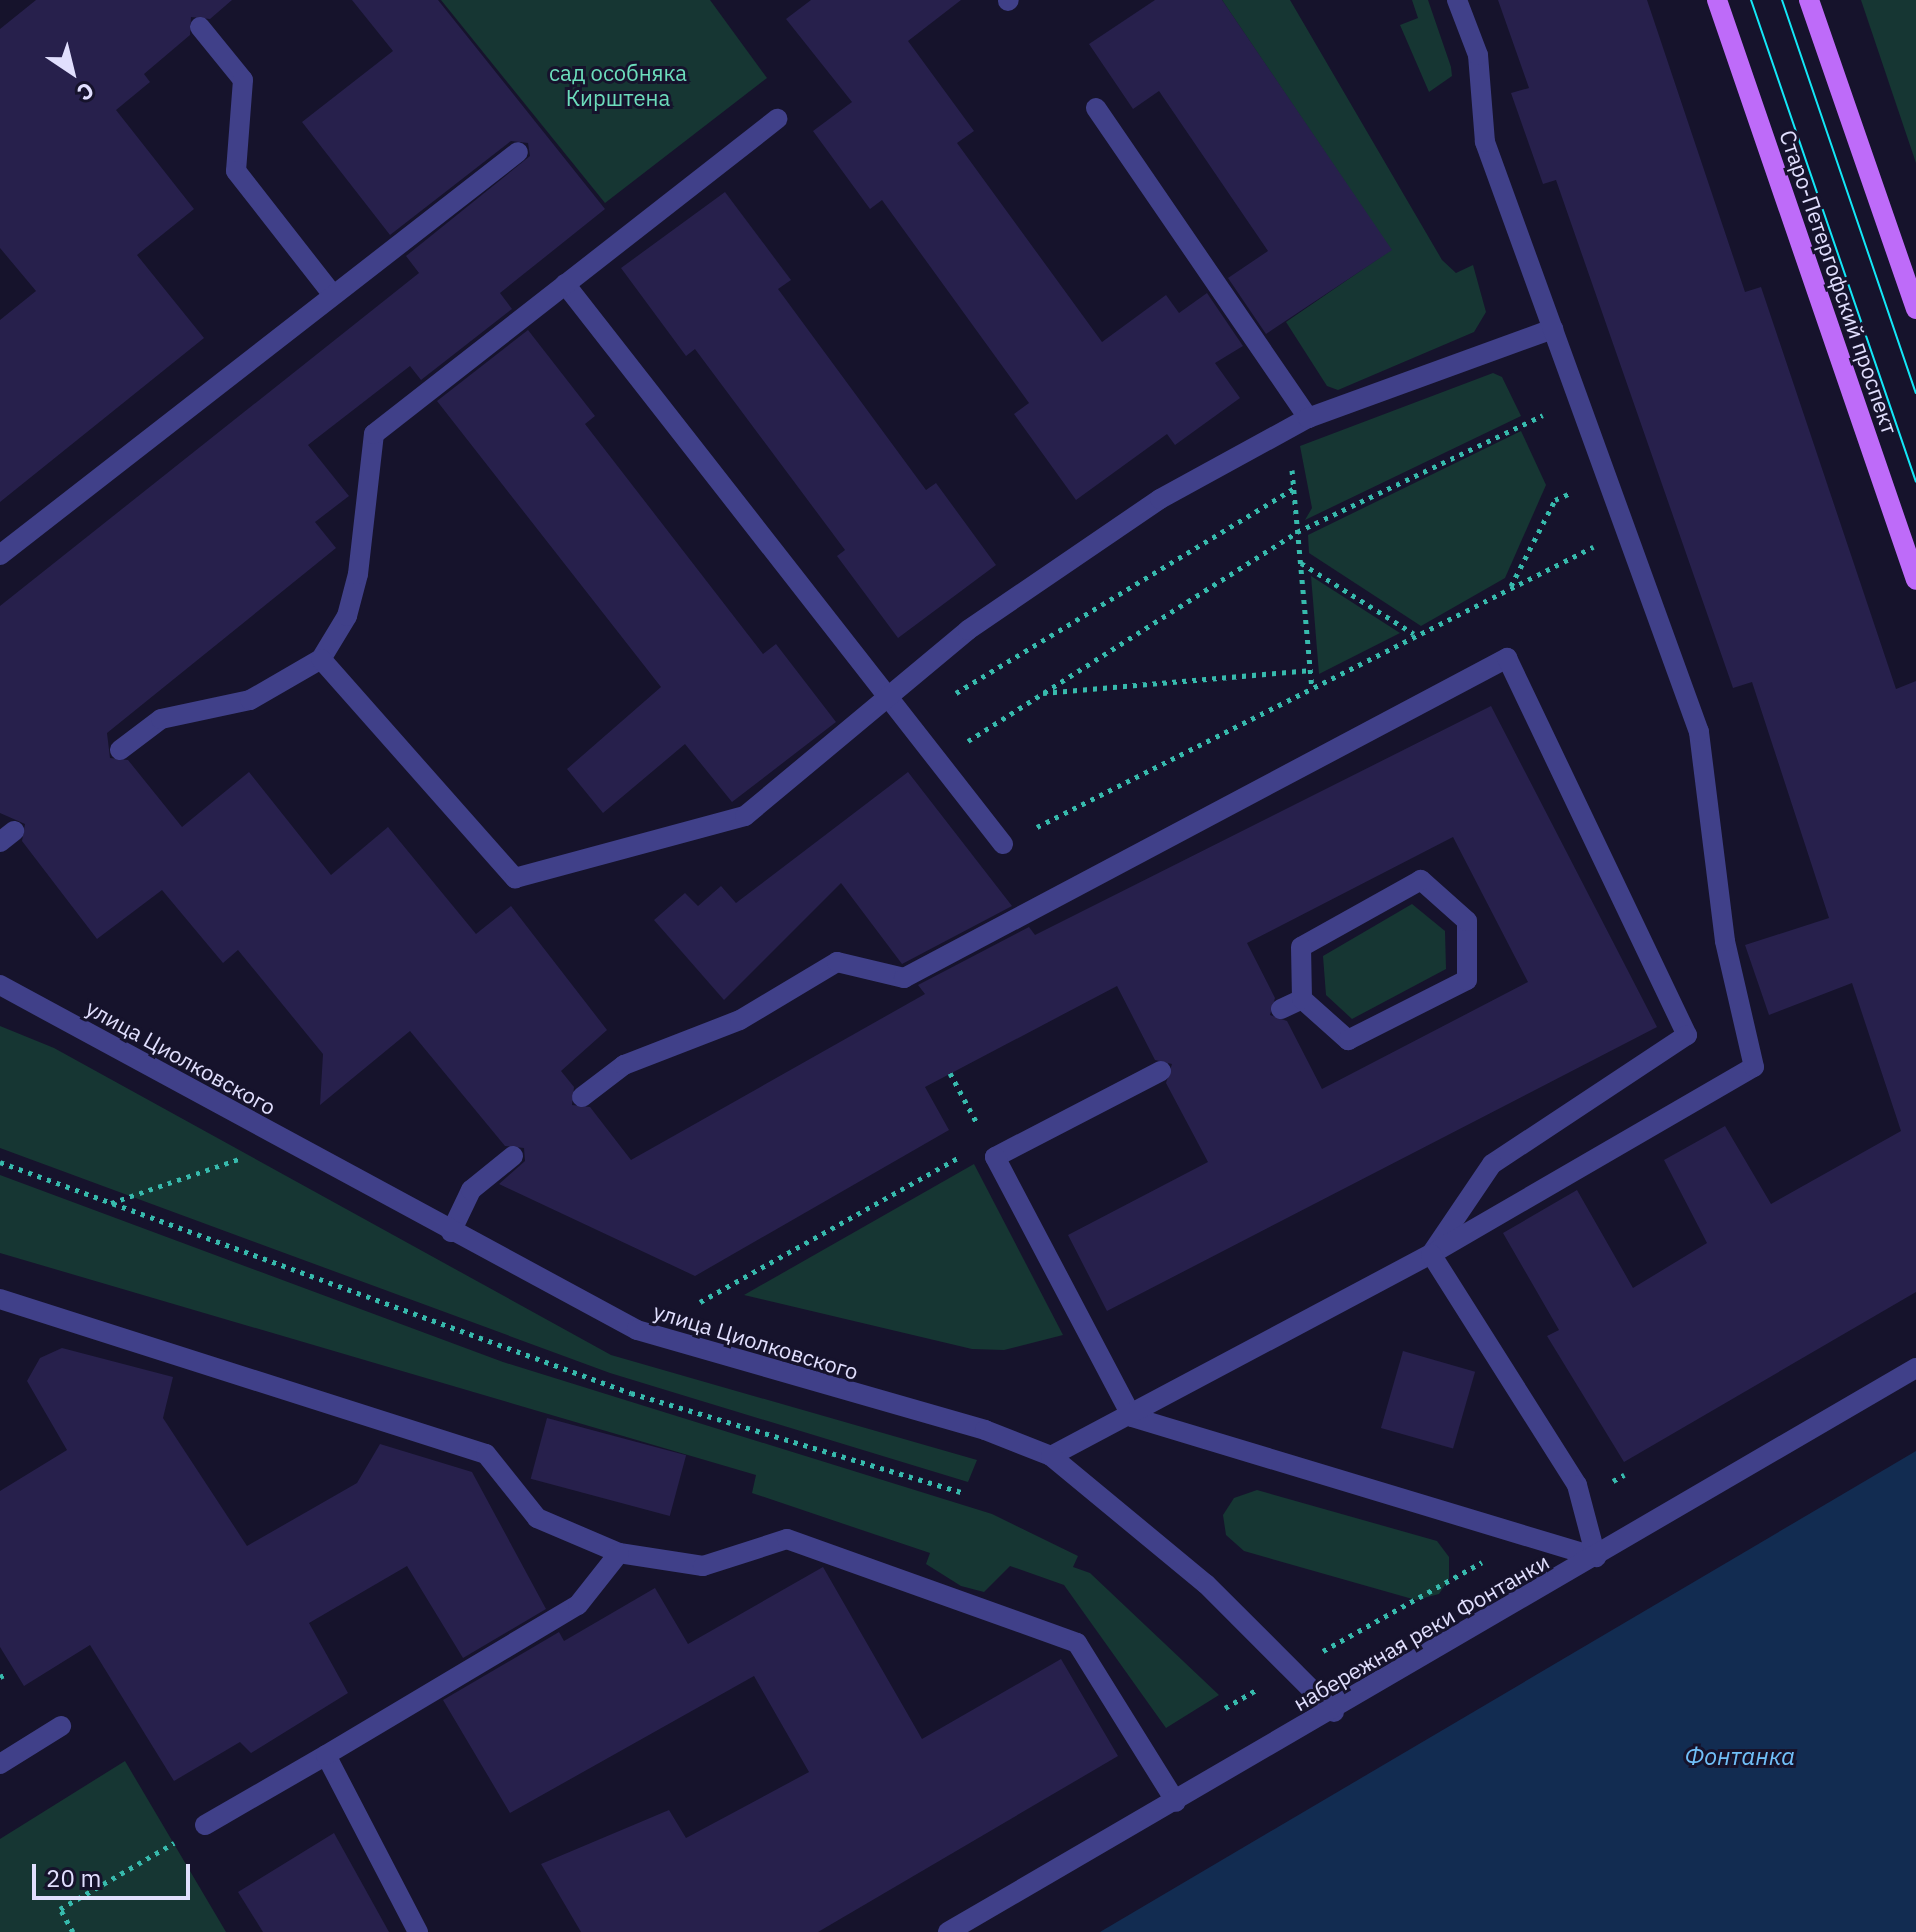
<!DOCTYPE html>
<html>
<head>
<meta charset="utf-8">
<style>
  body { margin:0 }
  #map { position:relative; width:1916px; height:1932px; overflow:hidden; background:#16132c; font-family:"IBM Plex Sans",sans-serif }
  div>[style] { position:absolute }
  [style*='--x'] { left:calc(var(--x)*1px); top:calc(var(--y)*1px); width:calc(var(--w)*1px); rotate:calc(var(--a)*1deg) }
  .green>* { inset:0; background:#163633 }
  .water>* { inset:0; background:#122c51 }
  .building>* { inset:0; background:#27204c; transform-origin:0 0 }
  .path>* { height:5px; margin-top:-2.5px; transform-origin:0; background:repeating-linear-gradient(90deg,#37baad 0 4px,transparent 0 10px) }
  .service>* { height:20px; margin:-10px; padding:0 10px; transform-origin:10px; border-radius:10px; background:#404089 }
  .minor>* { height:20px; margin:-10px; padding:0 10px; transform-origin:10px; border-radius:10px; background:#404089 }
  .tertiary>* { height:20px; margin:-10px; padding:0 10px; transform-origin:10px; border-radius:10px; background:#404089 }
  .primary>* { height:20px; margin:-10px; padding:0 10px; transform-origin:10px; border-radius:10px; background:#be6bf9 }
  .tram>* { height:2px; margin:-1px; padding:0 1px; transform-origin:1px; border-radius:1px; background:#13e7f6 }
  span { translate:-50% -50%; white-space:nowrap; text-align:center; line-height:1.15; -webkit-text-stroke:6px #16132c; paint-order:stroke }
  .park-label { font-size:22px; color:#6cddbc }
  .street-label { font-size:22px; color:#e1dffe }
  .water-label { font-size:24px; color:#71c0f9; font-style:italic }
  .north { position:absolute; left:32px; top:32px; width:80px; height:80px; -webkit-text-stroke:6px #16132c; paint-order:stroke; rotate:145deg; font-size:22px; font-weight:700; line-height:32px; text-align:center; color:#e1dffe }
  .north::after { content:''; display:block; margin:auto; width:28px; height:36px; background:#e1dffe; clip-path:polygon(50% 0,100% 100%,50% 72%,0 100%) }
  .scale { position:absolute; left:32px; top:1864px; width:158px; height:36px; box-sizing:border-box; border:4px solid #e1dffe; border-top:0; padding-left:10px; font-size:24px; line-height:28px; white-space:nowrap; color:#e1dffe; -webkit-text-stroke:6px #16132c; paint-order:stroke }
</style>
</head>
<body>
<div id="map">
  <div class="green">
    <i style="clip-path:polygon(441px 0,710px 0,767px 78px,605px 203px)"></i>
    <i style="clip-path:polygon(1222px 0,1290px 0,1442px 260px,1456px 273px,1473px 265px,1486px 312px,1474px 332px,1338px 390px,1327px 386px,1286px 322px,1391px 250px)"></i>
    <i style="clip-path:polygon(1412px 0,1428px 0,1451px 67px,1452px 76px,1429px 92px,1400px 25px,1418px 18px)"></i>
    <i style="clip-path:polygon(1861px 0,1916px 0,1916px 163px)"></i>
    <i style="clip-path:polygon(1493px 373px,1502px 377px,1521px 416px,1305px 520px,1312px 508px,1300px 446px)"></i>
    <i style="clip-path:polygon(1521px 431px,1546px 485px,1505px 578px,1421px 626px,1309px 553px,1308px 535px)"></i>
    <i style="clip-path:polygon(1311px 576px,1400px 633px,1319px 674px)"></i>
    <i style="clip-path:polygon(1412px 904px,1445px 931px,1446px 969px,1352px 1019px,1326px 995px,1323px 956px)"></i>
    <i style="clip-path:polygon(0 1026px,54px 1048px,611px 1355px,977px 1460px,968px 1482px,610px 1373px,0 1148px)"></i>
    <i style="clip-path:polygon(974px 1164px,1063px 1335px,1004px 1350px,972px 1349px,744px 1295px)"></i>
    <i style="clip-path:polygon(0 1175px,503px 1362px,992px 1514px,1078px 1556px,1073px 1567px,1090px 1573px,1219px 1695px,1166px 1728px,1064px 1585px,1010px 1566px,984px 1592px,961px 1586px,926px 1564px,930px 1553px,752px 1493px,756px 1475px,0 1253px)"></i>
    <i style="clip-path:polygon(1257px 1490px,1437px 1541px,1449px 1557px,1449px 1579px,1439px 1594px,1416px 1600px,1244px 1551px,1226px 1535px,1223px 1515px,1234px 1498px)"></i>
    <i style="clip-path:polygon(125px 1761px,226px 1932px,0 1932px,0 1839px)"></i>
  </div>
  <div class="water">
    <i style="clip-path:polygon(1916px 1451px,1916px 1932px,1100px 1932px)"></i>
  </div>
  <div class="building">
    <i style="clip-path:polygon(36px 0,232px 0,210px 19px,191px 17px,190px 35px,144px 74px,150px 82px,116px 110px,194px 209px,137px 255px,204px 338px,0 502px,0 320px,36px 291px,0 248px,0 29px)"></i>
    <i style="clip-path:polygon(evenodd,352px 0,438px 0,605px 209px,500px 293px,512px 309px,421px 380px,410px 366px,308px 445px,349px 496px,315px 522px,336px 548px,107px 733px,110px 758px,128px 760px,182px 827px,249px 772px,331px 875px,388px 827px,476px 934px,511px 906px,607px 1030px,561px 1071px,574px 1087px,572px 1105px,590px 1107px,631px 1160px,925px 994px,918px 985px,1029px 927px,1035px 935px,1491px 706px,1657px 1027px,1107px 1311px,1068px 1235px,1208px 1162px,1166px 1083px,1172px 1064px,1155px 1060px,1117px 986px,925px 1087px,949px 1130px,695px 1276px,499px 1184px,525px 1161px,524px 1148px,505px 1146px,410px 1031px,320px 1105px,323px 1054px,238px 950px,223px 963px,162px 890px,97px 939px,22px 841px,25px 824px,0 813px,0 606px,419px 273px,406px 256px,530px 156px,528px 143px,511px 141px,390px 235px,302px 122px,393px 51px,352px 0,1453px 837px,1528px 982px,1322px 1089px,1287px 1021px,1270px 1015px,1275px 998px,1247px 943px,1453px 837px)"></i>
    <i style="clip-path:polygon(811px 0,961px 0,908px 41px,974px 131px,957px 143px,1102px 342px,1166px 295px,1179px 313px,1207px 293px,1243px 346px,1215px 363px,1240px 398px,1175px 445px,1167px 434px,1076px 500px,1014px 414px,1029px 403px,882px 200px,870px 209px,813px 131px,852px 102px,786px 19px)"></i>
    <i style="clip-path:polygon(1155px 0,1222px 0,1392px 250px,1266px 334px,1228px 278px,1268px 251px,1159px 91px,1133px 109px,1089px 44px)"></i>
    <i style="clip-path:polygon(1498px 0,1647px 0,1745px 292px,1761px 287px,1896px 689px,1916px 681px,1916px 1292px,1624px 1462px,1547px 1336px,1559px 1330px,1503px 1233px,1577px 1190px,1633px 1288px,1707px 1243px,1664px 1160px,1725px 1126px,1771px 1204px,1901px 1131px,1852px 983px,1769px 1015px,1745px 945px,1829px 918px,1752px 682px,1733px 688px,1556px 180px,1543px 184px,1511px 93px,1529px 88px)"></i>
    <i style="clip-path:polygon(725px 192px,791px 280px,778px 289px,926px 490px,936px 483px,996px 565px,898px 638px,837px 556px,845px 550px,695px 349px,686px 356px,621px 268px)"></i>
    <i style="clip-path:polygon(528px 330px,595px 416px,585px 424px,763px 654px,776px 644px,836px 722px,732px 802px,685px 744px,603px 813px,567px 769px,661px 687px,437px 401px)"></i>
    <i style="clip-path:polygon(908px 772px,1012px 906px,902px 964px,841px 883px,724px 1000px,654px 920px,685px 893px,698px 906px,721px 886px,736px 903px)"></i>
    <i style="clip-path:polygon(62px 1348px,173px 1377px,163px 1418px,247px 1546px,357px 1483px,380px 1444px,472px 1472px,546px 1609px,463px 1658px,407px 1566px,309px 1623px,348px 1693px,251px 1753px,240px 1742px,174px 1781px,90px 1645px,24px 1686px,0 1647px,0 1491px,67px 1450px,27px 1381px,40px 1358px)"></i>
    <i style="left:1403px;top:1351px;width:75px;height:80px;rotate:16deg"></i>
    <i style="left:547px;top:1418px;width:144px;height:63px;rotate:15deg"></i>
    <i style="clip-path:polygon(823px 1567px,922px 1739px,1061px 1659px,1118px 1756px,818px 1932px,581px 1932px,541px 1864px,669px 1810px,686px 1838px,809px 1772px,754px 1676px,510px 1813px,443px 1700px,559px 1632px,564px 1641px,655px 1588px,688px 1644px)"></i>
    <i style="clip-path:polygon(334px 1833px,389px 1932px,263px 1932px,238px 1892px)"></i>
  </div>
  <div class="path">
    <i style="--x:1292;--y:470;--w:219;--a:84.8"></i>
    <i style="--x:1301;--y:563;--w:133;--a:32.1"></i>
    <i style="--x:1511;--y:586;--w:97;--a:-62.9"></i>
    <i style="--x:1555;--y:500;--w:17;--a:-24"></i>
    <i style="--x:956;--y:693;--w:395;--a:-31.2"></i>
    <i style="--x:1043;--y:693;--w:267;--a:-4.9"></i>
    <i style="--x:968;--y:741;--w:390;--a:-32.4"></i>
    <i style="--x:1297;--y:532;--w:272;--a:-25.4"></i>
    <i style="--x:1037;--y:827;--w:623;--a:-26.73"></i>
    <i style="--x:950;--y:1073;--w:59;--a:61.7"></i>
    <i style="--x:0;--y:1162;--w:672;--a:20.11"></i>
    <i style="--x:631;--y:1393;--w:348;--a:16.7"></i>
    <i style="--x:111;--y:1203;--w:139;--a:-19"></i>
    <i style="--x:700;--y:1302;--w:295;--a:-29.2"></i>
    <i style="--x:1613;--y:1481;--w:13;--a:-29"></i>
    <i style="--x:1323;--y:1651;--w:182;--a:-29.2"></i>
    <i style="--x:0;--y:1677;--w:4;--a:-27"></i>
    <i style="--x:1225;--y:1708;--w:39;--a:-30"></i>
    <i style="--x:73;--y:1932;--w:26;--a:-119"></i>
    <i style="--x:60;--y:1909;--w:132;--a:-30.1"></i>
  </div>
  <div class="service">
    <i style="--x:1008;--y:1;--w:1;--a:-45"></i>
    <i style="--x:200;--y:27;--w:68;--a:50.9"></i>
    <i style="--x:243;--y:80;--w:91;--a:94.4"></i>
    <i style="--x:236;--y:171;--w:157;--a:52"></i>
    <i style="--x:1096;--y:108;--w:376;--a:55.6"></i>
    <i style="--x:565;--y:284;--w:711;--a:51.97"></i>
    <i style="--x:0;--y:555;--w:656;--a:-37.88"></i>
    <i style="--x:321;--y:659;--w:50;--a:-58.8"></i>
    <i style="--x:347;--y:616;--w:43;--a:-75.3"></i>
    <i style="--x:358;--y:574;--w:141;--a:-83.5"></i>
    <i style="--x:374;--y:434;--w:512;--a:-38.01"></i>
    <i style="--x:120;--y:750;--w:51;--a:-37.1"></i>
    <i style="--x:161;--y:719;--w:91;--a:-12.1"></i>
    <i style="--x:250;--y:700;--w:82;--a:-30"></i>
    <i style="--x:321;--y:659;--w:293;--a:48.5"></i>
    <i style="--x:515;--y:878;--w:238;--a:-15.1"></i>
    <i style="--x:745;--y:816;--w:290;--a:-39.8"></i>
    <i style="--x:968;--y:630;--w:232;--a:-34.3"></i>
    <i style="--x:1160;--y:499;--w:169;--a:-28.7"></i>
    <i style="--x:1308;--y:418;--w:261;--a:-20"></i>
    <i style="--x:0;--y:842;--w:18;--a:-38"></i>
    <i style="--x:1281;--y:1009;--w:23;--a:-25"></i>
    <i style="--x:1302;--y:999;--w:62;--a:41.7"></i>
    <i style="--x:1348;--y:1040;--w:133;--a:-26.8"></i>
    <i style="--x:1467;--y:980;--w:59;--a:-90"></i>
    <i style="--x:1467;--y:921;--w:62;--a:-138.3"></i>
    <i style="--x:1421;--y:880;--w:137;--a:150.8"></i>
    <i style="--x:1301;--y:947;--w:52;--a:88.9"></i>
    <i style="--x:1161;--y:1071;--w:187;--a:152.6"></i>
    <i style="--x:995;--y:1157;--w:294;--a:62.2"></i>
    <i style="--x:1132;--y:1417;--w:485;--a:16.8"></i>
    <i style="--x:582;--y:1097;--w:53;--a:-37.3"></i>
    <i style="--x:624;--y:1065;--w:124;--a:-21.2"></i>
    <i style="--x:740;--y:1020;--w:113;--a:-30.9"></i>
    <i style="--x:837;--y:962;--w:69;--a:13.4"></i>
    <i style="--x:904;--y:978;--w:683;--a:-27.95"></i>
    <i style="--x:1507;--y:658;--w:418;--a:64.5"></i>
    <i style="--x:1687;--y:1035;--w:234;--a:146.5"></i>
    <i style="--x:1492;--y:1164;--w:109;--a:124.1"></i>
    <i style="--x:451;--y:1232;--w:47;--a:-64.5"></i>
    <i style="--x:471;--y:1190;--w:54;--a:-39"></i>
    <i style="--x:1438;--y:1250;--w:365;--a:-30.1"></i>
    <i style="--x:1754;--y:1067;--w:129;--a:-103"></i>
    <i style="--x:1725;--y:941;--w:211;--a:-97.1"></i>
    <i style="--x:1699;--y:732;--w:628;--a:-109.94"></i>
    <i style="--x:1485;--y:142;--w:87;--a:-94.6"></i>
    <i style="--x:1478;--y:55;--w:59;--a:-110.9"></i>
    <i style="--x:0;--y:1299;--w:510;--a:17.69"></i>
    <i style="--x:486;--y:1454;--w:82;--a:51.4"></i>
    <i style="--x:537;--y:1518;--w:89;--a:23.1"></i>
    <i style="--x:619;--y:1553;--w:85;--a:8.8"></i>
    <i style="--x:703;--y:1566;--w:88;--a:-17.8"></i>
    <i style="--x:787;--y:1539;--w:308;--a:19.7"></i>
    <i style="--x:1077;--y:1643;--w:187;--a:58.1"></i>
    <i style="--x:1051;--y:1456;--w:430;--a:-28"></i>
    <i style="--x:1431;--y:1254;--w:273;--a:57.7"></i>
    <i style="--x:1577;--y:1485;--w:74;--a:75.2"></i>
    <i style="--x:0;--y:1764;--w:72;--a:-31.9"></i>
    <i style="--x:205;--y:1825;--w:140;--a:-30"></i>
    <i style="--x:418;--y:1932;--w:199;--a:-117.5"></i>
    <i style="--x:326;--y:1755;--w:293;--a:-30.8"></i>
    <i style="--x:578;--y:1605;--w:66;--a:-51.7"></i>
  </div>
  <div class="minor">
    <i style="--x:0;--y:985;--w:724;--a:28.44"></i>
    <i style="--x:637;--y:1330;--w:362;--a:16"></i>
    <i style="--x:985;--y:1430;--w:71;--a:21.5"></i>
    <i style="--x:1051;--y:1456;--w:201;--a:39.6"></i>
    <i style="--x:1206;--y:1584;--w:181;--a:45"></i>
  </div>
  <div class="tertiary">
    <i style="--x:948;--y:1932;--w:1120;--a:-30.23"></i>
  </div>
  <div class="primary">
    <i style="--x:1717;--y:0;--w:613;--a:71.06"></i>
    <i style="--x:1809;--y:0;--w:327;--a:70.9"></i>
  </div>
  <div class="tram">
    <i style="--x:1751;--y:0;--w:509;--a:71.1"></i>
    <i style="--x:1782;--y:0;--w:415;--a:71.2"></i>
  </div>
  <div class="park-label">
    <span style="left:618px;top:85px">сад особняка<br>Кирштена</span>
  </div>
  <div class="street-label">
    <span style="left:1839px;top:282px;rotate:71deg">Старо-Петергофский проспект</span>
    <span style="left:181px;top:1057px;rotate:29deg">улица Циолковского</span>
    <span style="left:756px;top:1341px;rotate:17deg">улица Циолковского</span>
    <span style="left:1421px;top:1632px;rotate:-30deg">набережная реки Фонтанки</span>
  </div>
  <div class="water-label">
    <span style="left:1740px;top:1757px">Фонтанка</span>
  </div>
  <div class="north">С</div>
  <div class="scale">20 m</div>
</div>
</body>
</html>
